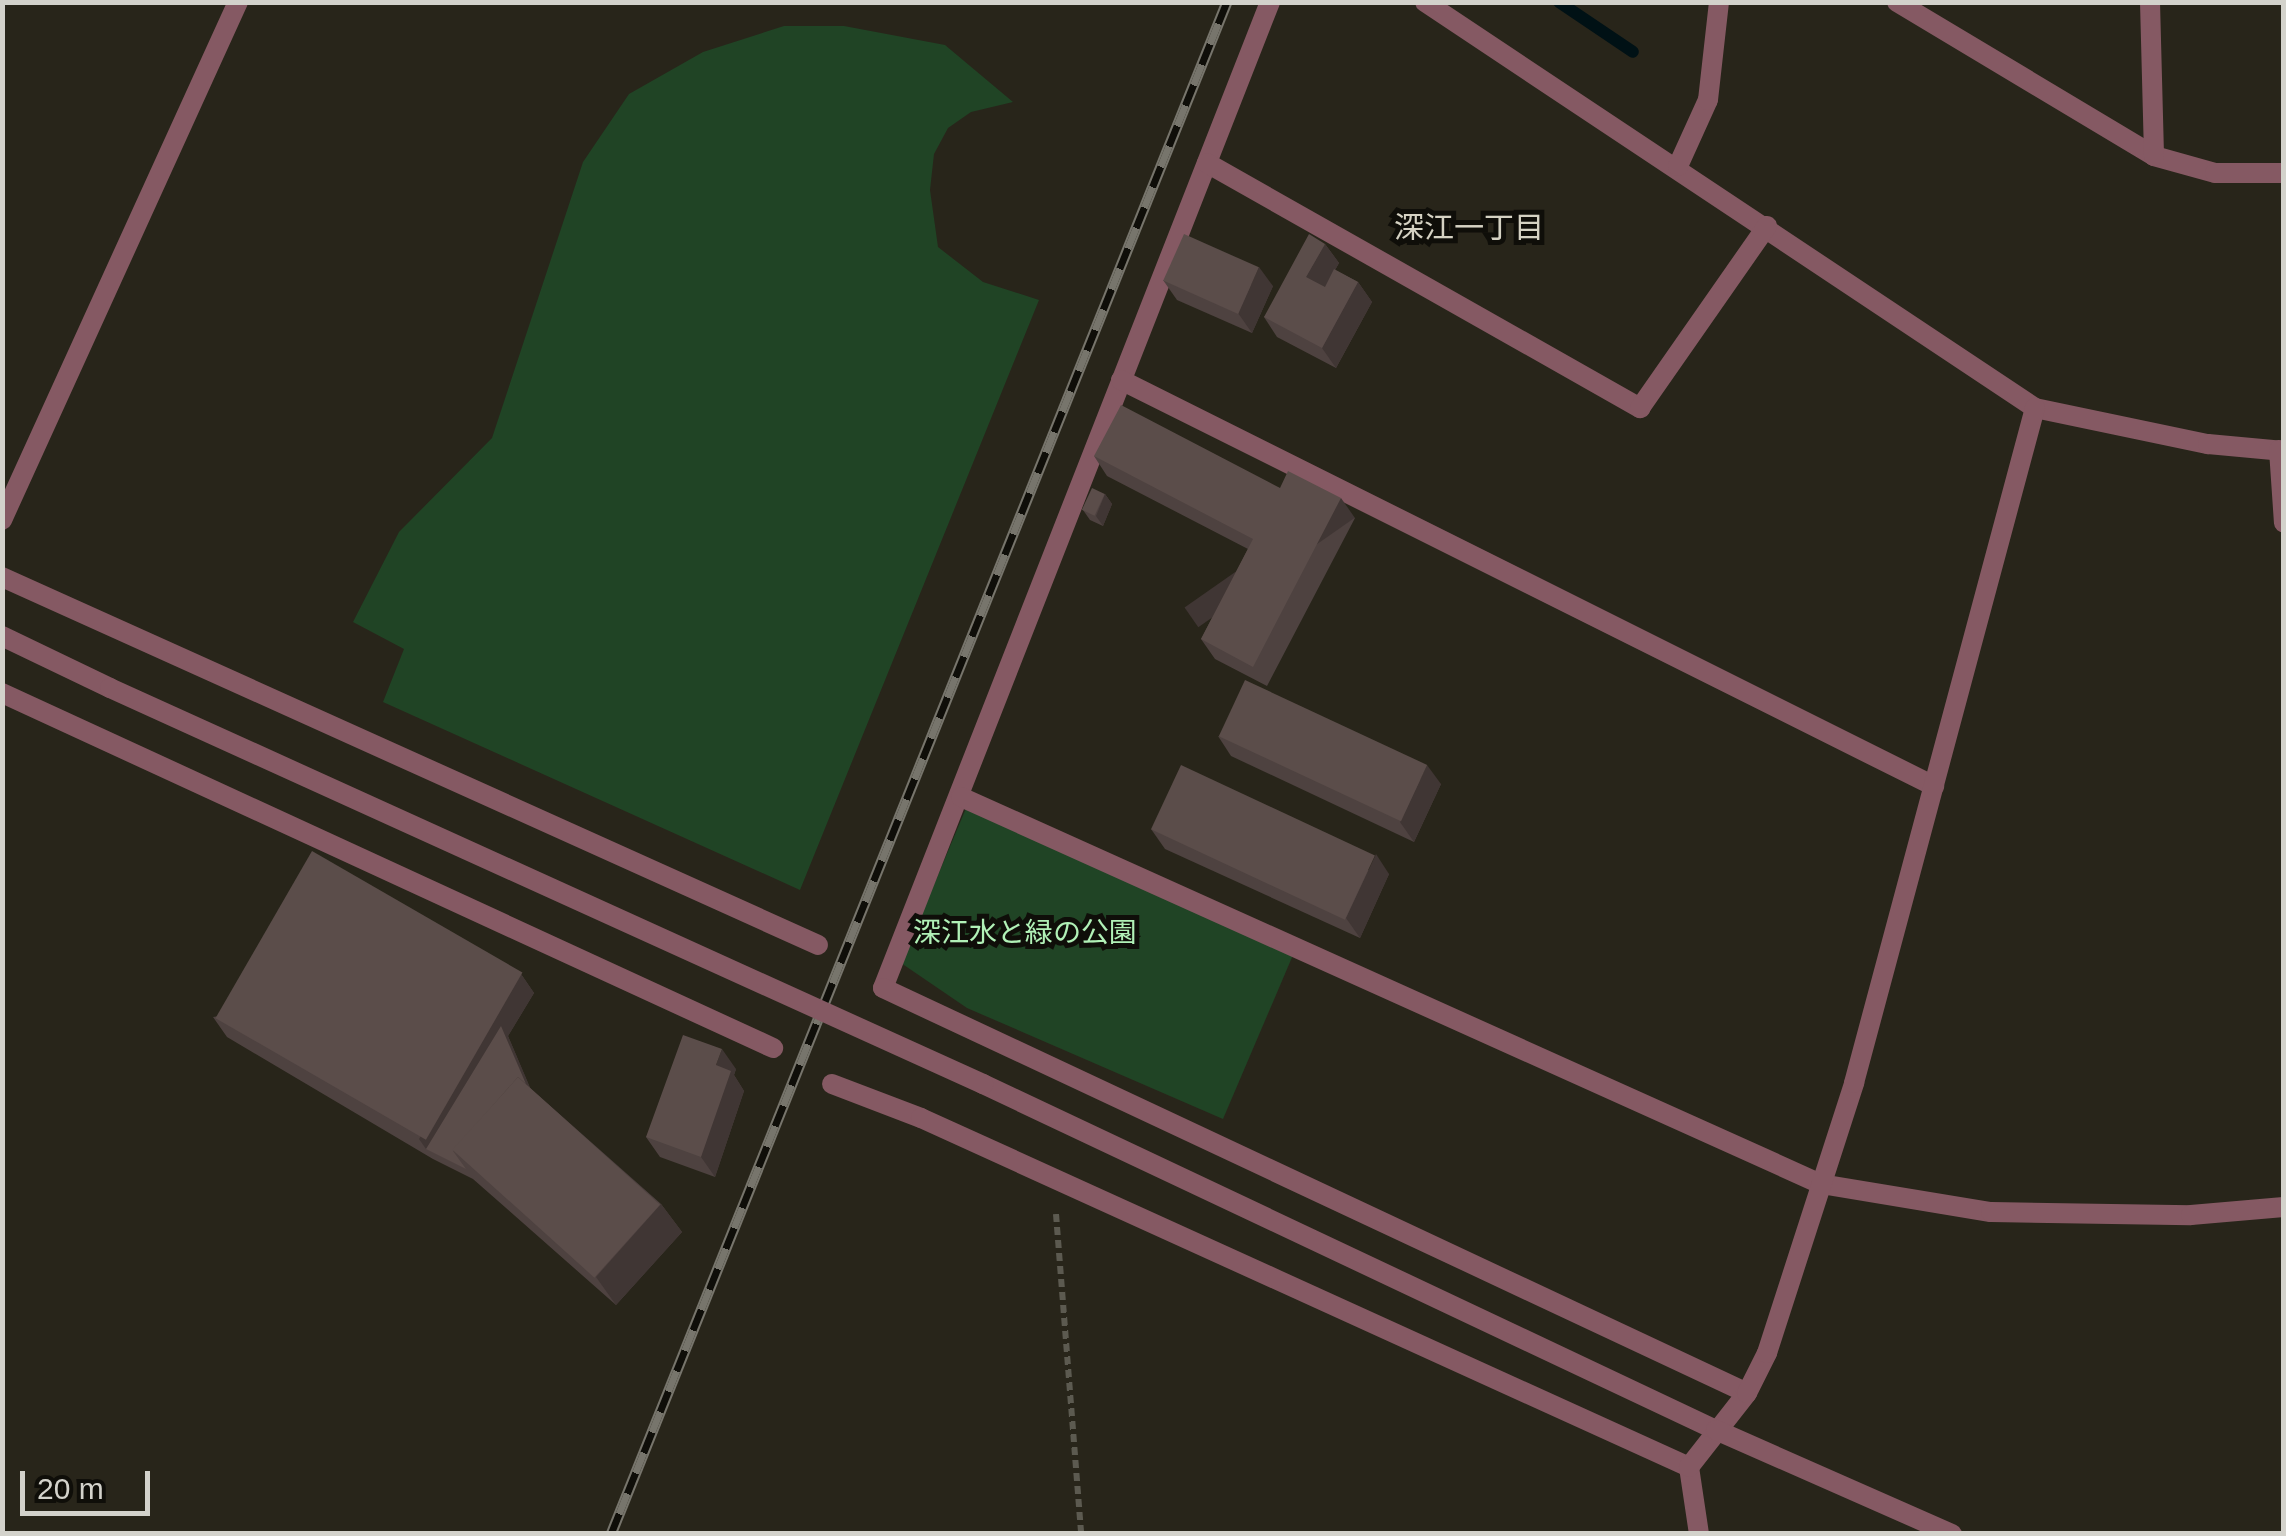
<!DOCTYPE html>
<html>
<head>
<meta charset="utf-8">
<style>
  body { margin:0 }
  #map { position:relative; width:2286px; height:1536px; overflow:hidden; background:#28251a; font-family:Helvetica,"Noto Sans JP",sans-serif }
  div>[style] { position:absolute }
  [style*='--x'] { left:calc(var(--x)*1px); top:calc(var(--y)*1px); width:calc(var(--w)*1px); rotate:calc(var(--a)*1deg) }
  .green>* { inset:0; background:#204425 }
  .stream>* { height:12px; margin:-6px; padding:0 6px; transform-origin:6px; border-radius:6px; background:#001115 }
  .path>* { height:6px; margin-top:-3px; transform-origin:0; background:repeating-linear-gradient(90deg,#5c5a50 0 8px,transparent 0 13px) }
  .minor>* { height:20px; margin:-10px; padding:0 10px; transform-origin:10px; border-radius:10px; background:#855963 }
  .tertiary>* { height:20px; margin:-10px; padding:0 10px; transform-origin:10px; border-radius:10px; background:#855963 }
  .rail>* { height:11px; margin-top:-5.5px; transform-origin:0; background:repeating-linear-gradient(90deg,#0f0e09 0 22px,#77756c 0 44px); box-sizing:border-box; border-block:2px solid #77756c }
  .tertiary-bridge>* { height:20px; margin:-10px; padding:0 10px; transform-origin:10px; border-radius:10px; background:#855963 }
  .wall>* { inset:0; background:#4e4240 }
  .shaded-wall>* { inset:0; background:#403634; transform-origin:0 0 }
  .building>* { inset:0; background:#5b4d4a; transform-origin:0 0 }
  span { translate:-50% -50%; white-space:nowrap; text-align:center; line-height:1.15; -webkit-text-stroke:10px #0f0e09; paint-order:stroke }
  .park-label { font-size:28px; color:#b1f1b7 }
  .neighbourhood-label { font-size:30px; color:#d5d2c3 }
  .frame { position:absolute; inset:0; border:5px solid #d3d2cb; pointer-events:none }
  .scale { position:absolute; left:20px; top:1471px; width:130px; height:45px; box-sizing:border-box; border:5px solid #d3d2cb; border-top:0; padding-left:12px; font-size:30px; line-height:35px; white-space:nowrap; color:#d3d2cb; -webkit-text-stroke:8px #0f0e09; paint-order:stroke }
</style>
</head>
<body>
<div id="map">
  <div class="green">
    <i style="clip-path:polygon(784px 26px,844px 26px,945px 45px,1013px 102px,971px 112px,948px 128px,934px 154px,930px 190px,938px 247px,983px 282px,1039px 300px,800px 890px,383px 702px,404px 649px,353px 622px,399px 532px,492px 438px,583px 162px,629px 94px,703px 52px)"></i>
    <i style="clip-path:polygon(967px 806px,1293px 955px,1223px 1119px,967px 1008px,901px 963px)"></i>
  </div>
  <div class="stream">
    <i style="--x:1559;--y:2;--w:89;--a:34"></i>
  </div>
  <div class="path">
    <i style="--x:1056;--y:1214;--w:321;--a:85.5"></i>
  </div>
  <div class="minor">
    <i style="--x:1270;--y:2;--w:1059;--a:111.43"></i>
    <i style="--x:883;--y:988;--w:954;--a:25.11"></i>
    <i style="--x:1425;--y:2;--w:733;--a:33.65"></i>
    <i style="--x:2035;--y:408;--w:177;--a:11.8"></i>
    <i style="--x:2208;--y:444;--w:76;--a:5.3"></i>
    <i style="--x:1897;--y:2;--w:300;--a:30.9"></i>
    <i style="--x:2154;--y:156;--w:63;--a:15.6"></i>
    <i style="--x:2215;--y:173;--w:69;--a:0"></i>
    <i style="--x:2150;--y:2;--w:154;--a:88.5"></i>
    <i style="--x:1207;--y:163;--w:498;--a:29.5"></i>
    <i style="--x:1640;--y:408;--w:222;--a:-55.1"></i>
    <i style="--x:1678;--y:166;--w:72;--a:-65.6"></i>
    <i style="--x:1708;--y:100;--w:99;--a:-83.6"></i>
    <i style="--x:1121;--y:380;--w:909;--a:26.54"></i>
    <i style="--x:2279;--y:450;--w:73;--a:86.1"></i>
    <i style="--x:2;--y:520;--w:569;--a:-65.51"></i>
    <i style="--x:2;--y:577;--w:895;--a:24.27"></i>
    <i style="--x:2;--y:693;--w:849;--a:24.72"></i>
    <i style="--x:961;--y:797;--w:943;--a:24.23"></i>
    <i style="--x:1821;--y:1184;--w:172;--a:9.4"></i>
    <i style="--x:1991;--y:1212;--w:200;--a:0.9"></i>
    <i style="--x:2191;--y:1215;--w:93;--a:-4.9"></i>
    <i style="--x:832;--y:1084;--w:95;--a:20.9"></i>
    <i style="--x:921;--y:1118;--w:844;--a:24.44"></i>
    <i style="--x:1699;--y:1534;--w:68;--a:-98.5"></i>
    <i style="--x:1689;--y:1467;--w:94;--a:-51.9"></i>
    <i style="--x:1747;--y:1393;--w:45;--a:-63.4"></i>
    <i style="--x:1767;--y:1353;--w:284;--a:-72.1"></i>
    <i style="--x:1854;--y:1083;--w:699;--a:-74.99"></i>
  </div>
  <div class="tertiary">
    <i style="--x:2;--y:636;--w:120;--a:25.7"></i>
    <i style="--x:983;--y:1084;--w:811;--a:25.27"></i>
    <i style="--x:1716;--y:1430;--w:258;--a:23.8"></i>
  </div>
  <div class="rail">
    <i style="--x:611;--y:1534;--w:1651;--a:-68.1"></i>
  </div>
  <div class="tertiary-bridge">
    <i style="--x:110;--y:688;--w:959;--a:24.4"></i>
  </div>
  <div class="wall">
    <i style="clip-path:polygon(1325px 244px,1339px 263px,1335px 270px,1358px 282px,1372px 302px,1336px 368px,1277px 337px,1264px 317px)"></i>
    <i style="clip-path:polygon(1163px 280px,1273px 286px,1252px 333px,1177px 300px)"></i>
    <i style="clip-path:polygon(1094px 456px,1280px 488px,1355px 518px,1267px 686px,1215px 659px,1201px 639px,1248px 549px,1107px 476px)"></i>
    <i style="clip-path:polygon(1105px 494px,1112px 504px,1103px 526px,1090px 520px,1083px 510px)"></i>
    <i style="clip-path:polygon(1218px 736px,1441px 784px,1414px 842px,1231px 756px)"></i>
    <i style="clip-path:polygon(1151px 829px,1389px 874px,1360px 938px,1165px 849px)"></i>
    <i style="clip-path:polygon(521px 974px,534px 993px,508px 1036px,530px 1088px,661px 1204px,682px 1232px,616px 1305px,473px 1179px,433px 1159px,227px 1037px,213px 1017px)"></i>
    <i style="clip-path:polygon(736px 1069px,734px 1075px,744px 1091px,715px 1177px,660px 1157px,646px 1137px)"></i>
  </div>
  <div class="shaded-wall">
    <i style="clip-path:polygon(1325px 244px,1339px 263px,1320px 297px,1306px 277px)"></i>
    <i style="clip-path:polygon(1259px 267px,1273px 286px,1252px 333px,1238px 313px)"></i>
    <i style="clip-path:polygon(1358px 282px,1372px 302px,1336px 368px,1322px 348px)"></i>
    <i style="clip-path:polygon(1105px 494px,1112px 504px,1103px 526px,1096px 516px)"></i>
    <i style="left:1341px;top:498px;width:24px;height:191px;rotate:55deg"></i>
    <i style="clip-path:polygon(1427px 765px,1441px 784px,1414px 842px,1400px 822px)"></i>
    <i style="clip-path:polygon(1376px 854px,1389px 874px,1360px 938px,1346px 918px)"></i>
    <i style="clip-path:polygon(521px 974px,534px 993px,508px 1036px,538px 1106px,531px 1096px,426px 1149px,419px 1139px)"></i>
    <i style="clip-path:polygon(722px 1049px,736px 1069px,734px 1075px,744px 1091px,715px 1177px,701px 1157px,716px 1065px)"></i>
    <i style="clip-path:polygon(661px 1204px,682px 1232px,616px 1305px,596px 1277px)"></i>
  </div>
  <div class="building">
    <i style="left:1184px;top:234px;width:82px;height:51px;rotate:24deg"></i>
    <i style="clip-path:polygon(1309px 234px,1325px 244px,1306px 277px,1325px 287px,1334px 269px,1358px 282px,1322px 348px,1264px 317px)"></i>
    <i style="clip-path:polygon(1121px 405px,1280px 488px,1288px 471px,1341px 498px,1253px 667px,1201px 639px,1253px 539px,1094px 456px)"></i>
    <i style="left:1092px;top:488px;width:14px;height:24px;rotate:25deg"></i>
    <i style="left:1245px;top:680px;width:201px;height:62px;rotate:25deg"></i>
    <i style="left:1181px;top:765px;width:214px;height:71px;rotate:25deg"></i>
    <i style="left:312px;top:851px;width:243px;height:193px;rotate:30deg"></i>
    <i style="clip-path:polygon(501px 1026px,526px 1084px,518px 1077px,453px 1151px,466px 1169px,426px 1149px)"></i>
    <i style="clip-path:polygon(683px 1035px,722px 1049px,716px 1065px,731px 1071px,701px 1157px,646px 1137px)"></i>
    <i style="left:518px;top:1077px;width:191px;height:98px;rotate:42deg"></i>
  </div>
  <div class="park-label">
    <span style="left:1025px;top:933px">深江水と緑の公園</span>
  </div>
  <div class="neighbourhood-label">
    <span style="left:1469px;top:228px">深江一丁目</span>
  </div>
  <div class="frame"></div>
  <div class="scale">20 m</div>
</div>
</body>
</html>
